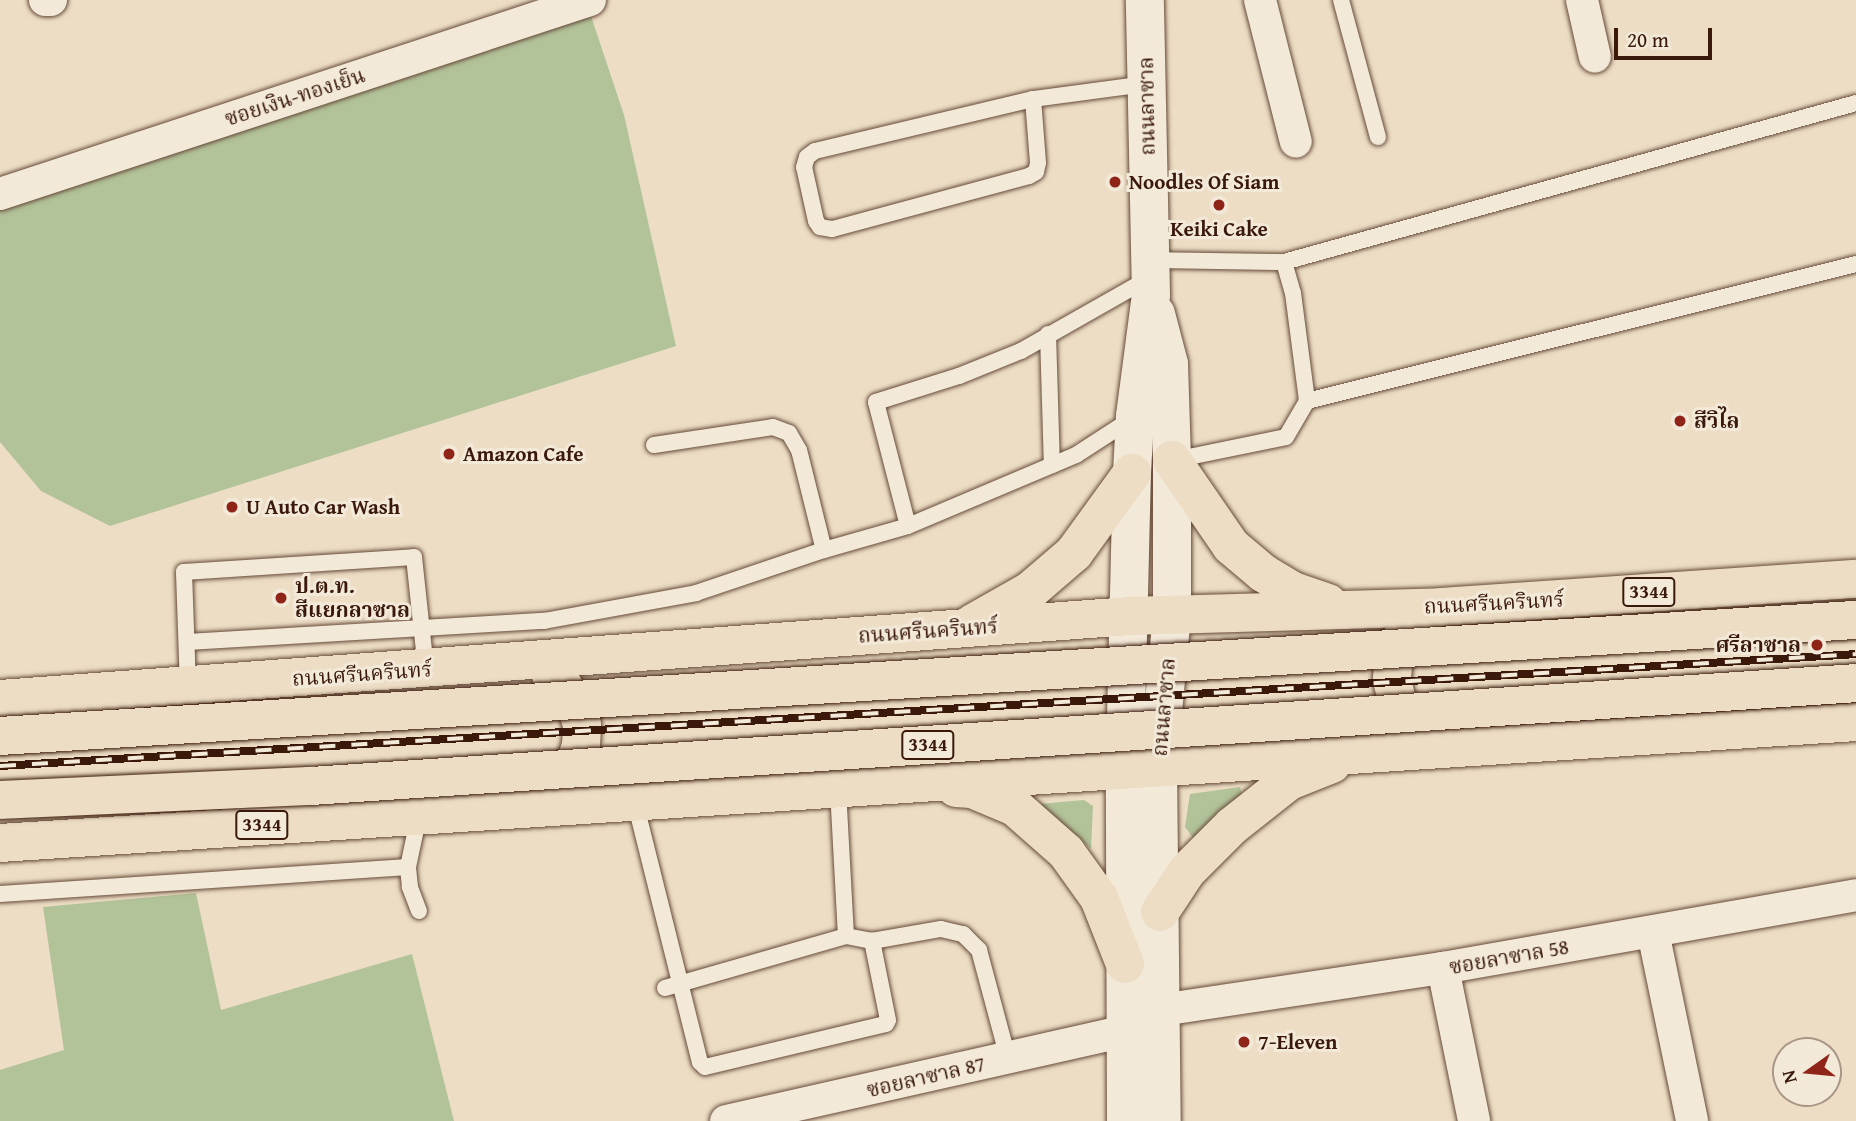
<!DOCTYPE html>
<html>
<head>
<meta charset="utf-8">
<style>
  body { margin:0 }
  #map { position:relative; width:1856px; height:1121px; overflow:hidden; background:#ecddc4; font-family:"Gentium Book Plus","Noto Serif Thai",serif }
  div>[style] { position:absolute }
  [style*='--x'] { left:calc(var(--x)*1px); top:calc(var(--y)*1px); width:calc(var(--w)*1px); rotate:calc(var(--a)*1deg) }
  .green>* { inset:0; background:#b2c299 }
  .roads { filter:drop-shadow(0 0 2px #664a39) drop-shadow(0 0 2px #664a39) }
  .service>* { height:16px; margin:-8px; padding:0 8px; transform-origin:8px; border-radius:8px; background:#f3e9d9 }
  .minor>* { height:32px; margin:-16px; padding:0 16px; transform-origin:16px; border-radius:16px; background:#f3e9d9 }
  .tertiary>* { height:38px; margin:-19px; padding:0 19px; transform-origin:19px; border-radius:19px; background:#f3e9d9 }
  .primary>* { height:38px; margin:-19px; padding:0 19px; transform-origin:19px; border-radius:19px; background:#ecddc4 }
  .rail>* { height:8px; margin-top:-4px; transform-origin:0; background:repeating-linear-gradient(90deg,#f3e9d9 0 16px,#3a190b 0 32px); box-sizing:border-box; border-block:2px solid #3a190b }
  .bridges { filter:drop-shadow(0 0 2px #3a190b) drop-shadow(0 0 2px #3a190b) }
  .primary-bridge>* { height:38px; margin:-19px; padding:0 19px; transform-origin:19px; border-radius:19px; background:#ecddc4 }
  .dots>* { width:19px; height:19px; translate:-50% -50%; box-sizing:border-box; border:4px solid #f3e9d9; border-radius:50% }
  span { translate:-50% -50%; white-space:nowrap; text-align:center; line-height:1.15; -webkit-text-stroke:6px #f3e9d9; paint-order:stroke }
  .shield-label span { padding:2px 5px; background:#f3e9d9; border:2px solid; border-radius:5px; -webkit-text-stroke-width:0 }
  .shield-label { font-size:19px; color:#3a190b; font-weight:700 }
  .street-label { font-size:21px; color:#3a190b }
  .poi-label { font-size:21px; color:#3a190b; font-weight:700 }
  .left { translate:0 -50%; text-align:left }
  .right { translate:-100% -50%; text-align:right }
  .north { position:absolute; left:1772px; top:1037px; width:70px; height:70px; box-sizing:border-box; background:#f3e9d9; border:2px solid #a99687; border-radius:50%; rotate:255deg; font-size:19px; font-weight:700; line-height:28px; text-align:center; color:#3a190b }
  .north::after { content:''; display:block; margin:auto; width:24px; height:32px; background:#8f2418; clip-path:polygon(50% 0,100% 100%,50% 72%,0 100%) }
  .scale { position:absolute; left:1614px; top:28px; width:98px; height:32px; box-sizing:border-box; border:4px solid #3a190b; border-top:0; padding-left:9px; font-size:21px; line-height:24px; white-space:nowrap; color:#3a190b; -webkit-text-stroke:5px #f3e9d9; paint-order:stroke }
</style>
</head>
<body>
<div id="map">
  <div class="green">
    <i style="clip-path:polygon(591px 16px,624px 115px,676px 346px,110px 526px,41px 491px,0 442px,0 205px)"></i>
    <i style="clip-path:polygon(1240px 787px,1243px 798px,1193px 838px,1185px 827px,1190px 794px)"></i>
    <i style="clip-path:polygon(1084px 800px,1093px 806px,1091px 849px,1039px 804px)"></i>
    <i style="clip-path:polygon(196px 893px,221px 1010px,412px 954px,454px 1121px,0 1121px,0 1070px,64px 1050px,43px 907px)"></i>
  </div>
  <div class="roads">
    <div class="service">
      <i style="--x:1341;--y:0;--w:142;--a:74.9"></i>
      <i style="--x:1033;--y:99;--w:64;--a:85.5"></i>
      <i style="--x:1038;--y:163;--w:9;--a:103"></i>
      <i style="--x:1036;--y:172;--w:8;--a:150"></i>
      <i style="--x:1029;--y:176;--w:204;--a:164.9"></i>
      <i style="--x:832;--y:229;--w:12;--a:-171"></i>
      <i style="--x:820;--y:227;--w:7;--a:-124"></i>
      <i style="--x:816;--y:221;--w:55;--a:-102.5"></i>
      <i style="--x:804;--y:167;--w:10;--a:-73"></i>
      <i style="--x:807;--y:157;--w:10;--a:-37"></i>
      <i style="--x:815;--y:151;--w:224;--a:-13.4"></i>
      <i style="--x:1033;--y:99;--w:114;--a:-7.6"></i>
      <i style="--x:1150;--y:260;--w:134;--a:0.9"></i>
      <i style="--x:1284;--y:262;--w:594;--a:-15.53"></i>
      <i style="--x:1284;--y:262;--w:32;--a:74"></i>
      <i style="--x:1293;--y:293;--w:109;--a:82.6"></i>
      <i style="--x:1048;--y:334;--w:131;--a:88.3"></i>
      <i style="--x:654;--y:445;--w:120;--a:-8.6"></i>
      <i style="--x:773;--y:427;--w:17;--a:21"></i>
      <i style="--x:789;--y:433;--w:20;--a:60"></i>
      <i style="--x:799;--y:450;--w:103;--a:76"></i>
      <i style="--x:1174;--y:460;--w:114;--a:-11.6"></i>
      <i style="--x:1286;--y:437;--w:42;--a:-59.7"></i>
      <i style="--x:1307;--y:401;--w:566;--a:-14.01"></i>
      <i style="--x:908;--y:526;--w:128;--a:-104.5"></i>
      <i style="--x:876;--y:402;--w:87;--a:-17.4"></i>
      <i style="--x:959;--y:376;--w:67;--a:-22"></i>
      <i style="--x:1021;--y:351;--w:146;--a:-29.6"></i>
      <i style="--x:187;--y:642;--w:358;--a:-3.4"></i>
      <i style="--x:544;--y:621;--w:155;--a:-10.4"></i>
      <i style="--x:696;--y:593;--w:135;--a:-18.6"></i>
      <i style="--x:824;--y:550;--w:87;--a:-15.9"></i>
      <i style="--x:908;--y:526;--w:182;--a:-22.9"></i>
      <i style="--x:1076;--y:455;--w:68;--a:-33"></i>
      <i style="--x:188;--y:687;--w:115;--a:-92"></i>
      <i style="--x:184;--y:572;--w:230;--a:-3.7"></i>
      <i style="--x:414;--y:557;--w:113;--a:83.9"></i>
      <i style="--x:838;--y:789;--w:147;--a:86.9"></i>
      <i style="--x:635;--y:802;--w:268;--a:76"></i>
      <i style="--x:700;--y:1062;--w:7;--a:45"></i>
      <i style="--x:705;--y:1067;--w:186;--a:-13.4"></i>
      <i style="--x:886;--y:1024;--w:4;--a:-63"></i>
      <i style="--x:888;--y:1020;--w:81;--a:-101.4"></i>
      <i style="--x:0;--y:894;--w:409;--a:-3.8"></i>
      <i style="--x:419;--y:911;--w:26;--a:-111"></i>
      <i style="--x:410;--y:887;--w:20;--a:-96"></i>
      <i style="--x:408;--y:867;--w:53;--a:-78.1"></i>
      <i style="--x:665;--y:988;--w:188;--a:-16"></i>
      <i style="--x:846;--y:936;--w:26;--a:11"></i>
      <i style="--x:872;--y:941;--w:70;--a:-9.9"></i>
      <i style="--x:941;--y:929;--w:23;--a:13"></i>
      <i style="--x:963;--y:934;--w:23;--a:45"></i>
      <i style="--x:979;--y:950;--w:112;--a:75"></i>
    </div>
    <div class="minor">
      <i style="--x:45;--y:0;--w:6;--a:0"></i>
      <i style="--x:1260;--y:0;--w:146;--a:75.8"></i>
      <i style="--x:1582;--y:0;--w:58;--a:77.2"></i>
      <i style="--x:0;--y:194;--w:621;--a:-18.2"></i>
      <i style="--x:1653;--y:932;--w:193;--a:78.3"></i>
      <i style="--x:1443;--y:968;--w:156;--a:78.5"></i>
      <i style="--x:1161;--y:1010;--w:285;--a:-8.5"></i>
      <i style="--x:1443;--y:968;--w:419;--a:-10"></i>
      <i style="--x:726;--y:1121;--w:409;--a:-12.7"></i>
    </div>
    <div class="tertiary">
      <i style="--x:1156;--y:314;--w:52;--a:75.4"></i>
      <i style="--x:1169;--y:364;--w:96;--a:88.2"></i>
      <i style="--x:1172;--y:460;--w:154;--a:90"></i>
      <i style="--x:1172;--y:614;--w:155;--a:95.2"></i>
      <i style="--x:1158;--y:768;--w:353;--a:89.4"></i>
      <i style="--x:1126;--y:1121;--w:364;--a:-90.2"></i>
      <i style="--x:1125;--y:757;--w:284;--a:-88.6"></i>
      <i style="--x:1132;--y:473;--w:57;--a:-87"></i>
      <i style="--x:1135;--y:416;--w:122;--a:-82.5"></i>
      <i style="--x:1151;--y:295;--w:295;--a:-91.2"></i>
    </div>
    <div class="primary">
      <i style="--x:1172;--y:460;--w:104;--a:55.5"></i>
      <i style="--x:1231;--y:546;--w:42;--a:40.2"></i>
      <i style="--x:1263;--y:573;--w:35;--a:31"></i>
      <i style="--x:1293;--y:591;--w:37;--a:19"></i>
      <i style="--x:973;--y:623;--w:67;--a:-29.6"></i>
      <i style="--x:1031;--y:590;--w:57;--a:-40.7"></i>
      <i style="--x:1074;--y:553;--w:99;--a:-54.1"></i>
      <i style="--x:1414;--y:624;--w:13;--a:138"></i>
      <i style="--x:1404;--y:633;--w:24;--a:114"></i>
      <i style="--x:1394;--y:655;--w:25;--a:95"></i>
      <i style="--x:1392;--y:680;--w:25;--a:76"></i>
      <i style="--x:1398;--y:704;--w:24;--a:55"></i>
      <i style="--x:1412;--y:724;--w:18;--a:38"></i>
      <i style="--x:0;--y:699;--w:1132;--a:-4.2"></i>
      <i style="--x:1129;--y:616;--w:313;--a:-1.6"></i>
      <i style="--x:1442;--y:607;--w:415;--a:-3.9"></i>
      <i style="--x:956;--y:788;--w:16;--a:4"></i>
      <i style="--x:972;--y:789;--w:47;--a:22.7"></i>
      <i style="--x:1015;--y:807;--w:68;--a:41.4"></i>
      <i style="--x:1066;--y:852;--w:57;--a:54.3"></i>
      <i style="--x:1099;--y:898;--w:71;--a:68.5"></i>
      <i style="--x:551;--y:792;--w:35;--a:-49"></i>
      <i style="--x:574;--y:766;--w:21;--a:-71"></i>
      <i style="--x:581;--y:746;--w:21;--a:-87"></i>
      <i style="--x:582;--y:725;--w:21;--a:-107"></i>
      <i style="--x:576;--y:705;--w:22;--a:-124"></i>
      <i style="--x:564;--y:687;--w:16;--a:-142"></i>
      <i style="--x:0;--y:843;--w:1860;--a:-3.73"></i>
      <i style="--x:1160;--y:912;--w:49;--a:-56.6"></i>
      <i style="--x:1187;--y:871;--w:64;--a:-45"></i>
      <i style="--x:1232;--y:826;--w:73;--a:-38.3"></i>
      <i style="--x:1289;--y:781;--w:46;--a:-21.6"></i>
    </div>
  </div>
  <div class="rail">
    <i style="--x:0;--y:766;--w:1859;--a:-3.45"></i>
  </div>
  <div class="bridges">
    <div class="primary-bridge">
      <i style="--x:0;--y:736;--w:1860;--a:-3.58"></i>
      <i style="--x:0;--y:800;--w:311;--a:-2.6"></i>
      <i style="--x:311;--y:786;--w:1548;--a:-3.81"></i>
    </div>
  </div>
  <div class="dots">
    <i style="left:1115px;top:182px;background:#8f2418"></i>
    <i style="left:1219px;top:205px;background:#8f2418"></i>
    <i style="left:1680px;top:421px;background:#8f2418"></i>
    <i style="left:449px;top:454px;background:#8f2418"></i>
    <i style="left:232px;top:507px;background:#8f2418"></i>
    <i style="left:281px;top:598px;background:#8f2418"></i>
    <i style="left:1817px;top:645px;background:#8f2418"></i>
    <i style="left:1244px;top:1042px;background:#8f2418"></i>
  </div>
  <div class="shield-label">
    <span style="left:1649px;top:592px">3344</span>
    <span style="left:928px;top:745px">3344</span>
    <span style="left:262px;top:825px">3344</span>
  </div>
  <div class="street-label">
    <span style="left:295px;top:97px;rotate:-18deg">ซอยเงิน-ทองเย็น</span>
    <span style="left:1147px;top:106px;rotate:-91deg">ถนนลาซาล</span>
    <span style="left:1494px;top:603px;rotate:-3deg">ถนนศรีนครินทร์</span>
    <span style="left:928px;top:631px;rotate:-4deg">ถนนศรีนครินทร์</span>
    <span style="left:362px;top:674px;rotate:-4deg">ถนนศรีนครินทร์</span>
    <span style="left:1164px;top:707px;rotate:-85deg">ถนนลาซาล</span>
    <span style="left:1509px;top:957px;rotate:-10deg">ซอยลาซาล 58</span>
    <span style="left:926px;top:1077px;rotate:-13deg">ซอยลาซาล 87</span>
  </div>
  <div class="poi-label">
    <span class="left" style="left:1129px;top:182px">Noodles Of Siam</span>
    <span style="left:1219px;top:229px">Keiki Cake</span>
    <span class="left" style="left:1694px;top:421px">สีวิไล</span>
    <span class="left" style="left:463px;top:454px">Amazon Cafe</span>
    <span class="left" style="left:246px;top:507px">U Auto Car Wash</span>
    <span class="left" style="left:295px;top:598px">ป.ต.ท.<br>สีแยกลาซาล</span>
    <span class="right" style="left:1801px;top:645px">ศรีลาซาล</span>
    <span class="left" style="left:1258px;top:1042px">7-Eleven</span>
  </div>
  <div class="north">N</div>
  <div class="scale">20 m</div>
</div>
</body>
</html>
